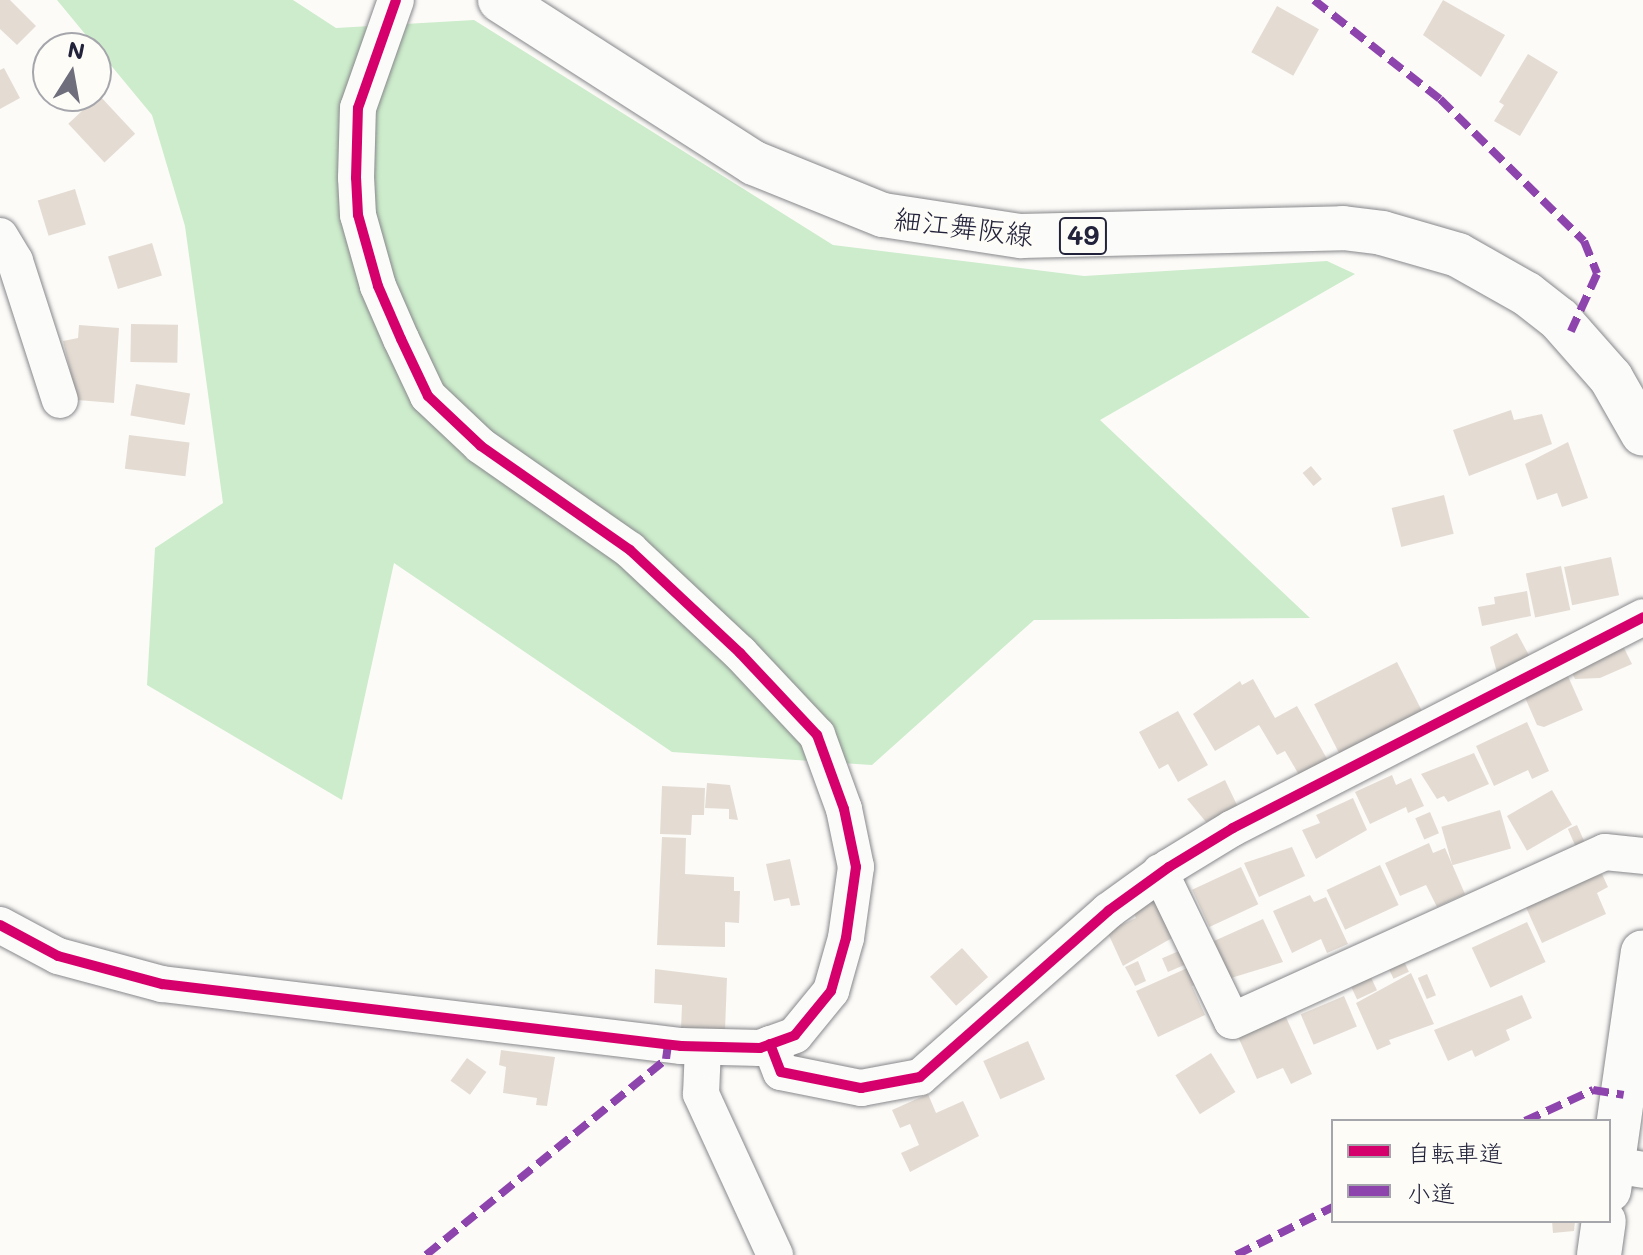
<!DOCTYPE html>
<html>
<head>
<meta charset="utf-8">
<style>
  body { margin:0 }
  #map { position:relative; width:1643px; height:1255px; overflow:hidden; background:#fcfbf8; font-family:Mali,"Klee One",sans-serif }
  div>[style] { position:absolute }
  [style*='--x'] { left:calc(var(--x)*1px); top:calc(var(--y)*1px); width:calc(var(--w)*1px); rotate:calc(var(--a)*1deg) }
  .green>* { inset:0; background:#cceccb }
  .building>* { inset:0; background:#e4dcd3; transform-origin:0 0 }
  .roads { filter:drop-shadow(0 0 2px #88888c) drop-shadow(0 0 2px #88888c) }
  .minor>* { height:36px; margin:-18px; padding:0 18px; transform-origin:18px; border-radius:18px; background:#fbfbf9 }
  .major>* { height:44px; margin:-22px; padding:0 22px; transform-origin:22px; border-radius:22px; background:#fbfbf9 }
  .quiet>* { height:8px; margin-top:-4px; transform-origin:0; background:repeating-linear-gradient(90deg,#8e44ad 0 16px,transparent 0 24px) }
  .cycleway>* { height:10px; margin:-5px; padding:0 5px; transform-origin:5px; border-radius:5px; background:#d6006c }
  span { translate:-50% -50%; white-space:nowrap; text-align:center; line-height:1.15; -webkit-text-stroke:7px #fdfcf7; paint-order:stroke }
  .shield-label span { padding:2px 6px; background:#fdfcf7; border:2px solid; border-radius:6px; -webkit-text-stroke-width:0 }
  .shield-label { font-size:26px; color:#22223b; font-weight:700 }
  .street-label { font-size:28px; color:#22223b }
  .legend { position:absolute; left:1331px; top:1119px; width:280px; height:104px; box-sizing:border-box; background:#fdfcf7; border:2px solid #a5a5ac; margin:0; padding:10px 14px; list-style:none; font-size:24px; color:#22223b }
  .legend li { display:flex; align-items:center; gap:16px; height:40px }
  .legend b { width:40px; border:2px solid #a5a5ac }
  .north { position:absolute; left:32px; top:32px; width:80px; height:80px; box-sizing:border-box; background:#fdfcf7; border:2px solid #a5a5ac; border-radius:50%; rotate:11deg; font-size:22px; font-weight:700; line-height:32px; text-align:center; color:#22223b }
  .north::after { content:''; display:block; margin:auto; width:28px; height:36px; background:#6e6e7d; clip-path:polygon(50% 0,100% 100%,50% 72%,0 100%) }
</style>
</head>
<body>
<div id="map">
  <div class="green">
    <i style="clip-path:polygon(57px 0,293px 0,336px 28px,474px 20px,833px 245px,1084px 276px,1327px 261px,1355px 274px,1100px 420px,1310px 618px,1034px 620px,872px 765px,672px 752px,394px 563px,342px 800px,147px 685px,155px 548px,223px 503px,185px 226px,152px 115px)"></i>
  </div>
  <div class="building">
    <i style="clip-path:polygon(0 0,10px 0,36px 26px,17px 45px,0 29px)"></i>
    <i style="clip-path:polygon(1443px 0,1505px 35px,1481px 77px,1423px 35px)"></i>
    <i style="left:1277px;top:6px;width:48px;height:53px;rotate:29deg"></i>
    <i style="clip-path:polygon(1528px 54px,1558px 72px,1520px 136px,1494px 121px,1504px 105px,1499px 102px)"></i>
    <i style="clip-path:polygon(4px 68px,20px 98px,0 109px,0 70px)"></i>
    <i style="left:99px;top:95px;width:53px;height:42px;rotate:47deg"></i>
    <i style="left:75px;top:189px;width:37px;height:39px;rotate:73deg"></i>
    <i style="left:152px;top:243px;width:34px;height:46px;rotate:73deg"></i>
    <i style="left:131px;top:324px;width:47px;height:38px;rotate:1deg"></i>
    <i style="clip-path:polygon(79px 325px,119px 328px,114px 403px,77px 400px,63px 341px,78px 338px)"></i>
    <i style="left:136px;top:384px;width:55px;height:32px;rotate:10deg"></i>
    <i style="clip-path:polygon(1511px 410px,1514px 420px,1542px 414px,1552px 444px,1469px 476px,1453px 430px)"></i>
    <i style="left:129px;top:435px;width:61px;height:34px;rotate:7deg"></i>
    <i style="clip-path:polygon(1568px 442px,1588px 498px,1562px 507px,1557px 493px,1537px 500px,1525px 464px)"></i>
    <i style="left:1311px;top:466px;width:17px;height:11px;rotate:50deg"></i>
    <i style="left:1444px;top:495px;width:40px;height:54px;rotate:76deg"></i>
    <i style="left:1611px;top:557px;width:39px;height:48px;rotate:78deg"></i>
    <i style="left:1561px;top:566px;width:45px;height:36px;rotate:78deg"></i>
    <i style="clip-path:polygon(1527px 591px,1531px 616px,1482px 626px,1478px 607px,1495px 604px,1494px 597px)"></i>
    <i style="clip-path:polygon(1517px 633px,1531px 659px,1498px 676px,1490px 647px)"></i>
    <i style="clip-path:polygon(1621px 642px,1632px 664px,1600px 678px,1575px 679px,1570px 668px)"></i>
    <i style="left:1397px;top:662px;width:59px;height:93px;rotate:63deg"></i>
    <i style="clip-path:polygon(1567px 674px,1583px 710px,1544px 727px,1537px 725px,1523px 693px)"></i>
    <i style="clip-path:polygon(1253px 679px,1275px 718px,1297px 706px,1330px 764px,1302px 780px,1285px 751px,1277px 755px,1259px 725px,1215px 751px,1193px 714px,1240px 681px,1242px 685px)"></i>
    <i style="clip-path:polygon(1178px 711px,1208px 765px,1178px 782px,1168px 764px,1159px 769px,1139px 732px)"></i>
    <i style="clip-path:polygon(1527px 722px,1549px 771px,1532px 779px,1528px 770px,1494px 786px,1476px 746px)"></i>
    <i style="clip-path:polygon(1474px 753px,1489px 784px,1448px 802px,1444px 796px,1437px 799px,1421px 774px)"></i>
    <i style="clip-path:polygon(1392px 775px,1396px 785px,1411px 778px,1424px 806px,1408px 813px,1406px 807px,1370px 824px,1355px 792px)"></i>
    <i style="clip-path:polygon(1225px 780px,1238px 807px,1206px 822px,1187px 799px)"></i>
    <i style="clip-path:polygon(707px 783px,730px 785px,738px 820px,729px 819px,729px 809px,705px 808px)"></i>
    <i style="clip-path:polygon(662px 786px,705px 788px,704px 815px,692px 815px,691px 835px,660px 834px)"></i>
    <i style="left:1552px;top:790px;width:40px;height:52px;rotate:60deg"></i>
    <i style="clip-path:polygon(1353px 798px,1367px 830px,1316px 859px,1302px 830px,1320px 823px,1316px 815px)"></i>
    <i style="left:1500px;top:810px;width:40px;height:61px;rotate:74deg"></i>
    <i style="left:1430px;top:812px;width:23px;height:16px;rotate:67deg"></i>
    <i style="left:1577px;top:825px;width:22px;height:10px;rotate:66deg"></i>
    <i style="clip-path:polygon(662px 837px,686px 838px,685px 874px,734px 877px,734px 891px,740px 891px,739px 923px,725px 922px,725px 947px,657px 945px)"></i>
    <i style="clip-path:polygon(1429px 843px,1433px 853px,1445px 848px,1465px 894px,1437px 907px,1426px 885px,1400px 896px,1385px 863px)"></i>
    <i style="clip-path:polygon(1292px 847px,1305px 876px,1259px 897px,1244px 863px)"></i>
    <i style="clip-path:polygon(790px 859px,800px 905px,791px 906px,789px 898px,774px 901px,766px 864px)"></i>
    <i style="left:1380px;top:865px;width:44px;height:59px;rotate:65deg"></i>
    <i style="left:1241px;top:867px;width:41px;height:54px;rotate:65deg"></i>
    <i style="clip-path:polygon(1602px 874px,1608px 887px,1597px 893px,1606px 914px,1542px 943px,1524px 903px)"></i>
    <i style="clip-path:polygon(1152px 895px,1172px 938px,1123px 966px,1107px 931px,1136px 918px,1133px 911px)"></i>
    <i style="clip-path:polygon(1310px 895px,1314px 902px,1326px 897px,1348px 944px,1327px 953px,1321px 939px,1292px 953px,1273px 911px)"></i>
    <i style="clip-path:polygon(1263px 919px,1283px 962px,1231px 978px,1214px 941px)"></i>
    <i style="left:1527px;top:922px;width:44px;height:61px;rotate:65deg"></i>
    <i style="left:962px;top:948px;width:39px;height:43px;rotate:48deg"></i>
    <i style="left:1186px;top:948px;width:15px;height:26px;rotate:67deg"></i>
    <i style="left:1403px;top:959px;width:14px;height:17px;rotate:65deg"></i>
    <i style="clip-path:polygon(1138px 961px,1146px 981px,1135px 986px,1125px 967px)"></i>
    <i style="clip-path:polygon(1194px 965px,1202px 982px,1192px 986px,1205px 1015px,1158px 1037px,1136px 991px)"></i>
    <i style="clip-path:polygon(655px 969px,727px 978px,725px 1031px,681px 1029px,682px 1005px,654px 1003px)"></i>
    <i style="left:1369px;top:973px;width:19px;height:22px;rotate:65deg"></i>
    <i style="clip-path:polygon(1411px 973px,1434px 1024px,1389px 1040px,1391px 1044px,1377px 1050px,1356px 1003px)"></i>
    <i style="left:1427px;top:974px;width:23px;height:10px;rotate:67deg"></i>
    <i style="clip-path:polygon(1522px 995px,1532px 1018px,1506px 1030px,1510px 1040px,1475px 1057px,1472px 1050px,1448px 1061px,1434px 1030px)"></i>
    <i style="left:1344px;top:996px;width:33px;height:47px;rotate:67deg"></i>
    <i style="clip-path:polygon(1284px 1013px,1312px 1074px,1291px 1084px,1283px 1068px,1257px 1079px,1239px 1039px,1242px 1032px)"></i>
    <i style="left:1028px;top:1041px;width:42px;height:49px;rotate:66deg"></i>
    <i style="clip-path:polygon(501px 1050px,555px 1057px,547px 1106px,536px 1105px,537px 1098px,503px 1093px,506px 1067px,499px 1065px)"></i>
    <i style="left:1211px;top:1053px;width:46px;height:42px;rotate:58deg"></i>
    <i style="left:467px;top:1058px;width:24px;height:28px;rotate:36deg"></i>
    <i style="clip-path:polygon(928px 1094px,936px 1113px,963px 1101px,979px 1136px,910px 1172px,901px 1153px,919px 1145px,910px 1124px,900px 1128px,892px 1110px)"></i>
    <i style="clip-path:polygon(1552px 1221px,1575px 1221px,1574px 1231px,1553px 1233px)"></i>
  </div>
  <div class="roads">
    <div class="minor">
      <i style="--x:0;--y:236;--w:29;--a:59"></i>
      <i style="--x:15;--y:261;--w:146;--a:72.1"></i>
      <i style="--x:1160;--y:872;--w:165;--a:64.2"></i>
      <i style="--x:1232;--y:1021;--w:409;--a:-24.4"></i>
      <i style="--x:1605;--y:852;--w:38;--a:6"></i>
      <i style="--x:0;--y:925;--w:66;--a:28.1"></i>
      <i style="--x:58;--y:956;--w:108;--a:15.1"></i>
      <i style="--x:162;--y:984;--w:523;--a:6.81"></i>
      <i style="--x:681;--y:1046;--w:79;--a:1.5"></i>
      <i style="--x:760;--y:1048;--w:37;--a:-20"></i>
      <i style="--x:795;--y:1035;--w:57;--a:-50.7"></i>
      <i style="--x:831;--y:991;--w:55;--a:-74.2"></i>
      <i style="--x:846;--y:938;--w:72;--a:-82"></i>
      <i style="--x:856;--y:867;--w:59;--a:-101.7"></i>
      <i style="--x:844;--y:809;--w:79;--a:-110"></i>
      <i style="--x:817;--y:735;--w:112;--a:-133.2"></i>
      <i style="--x:740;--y:653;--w:151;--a:-136.9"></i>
      <i style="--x:630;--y:550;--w:182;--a:-145.1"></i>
      <i style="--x:481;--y:446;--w:73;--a:-136.7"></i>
      <i style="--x:428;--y:396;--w:63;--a:-115.3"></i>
      <i style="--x:401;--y:339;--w:58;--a:-113.5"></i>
      <i style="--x:378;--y:286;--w:74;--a:-105.7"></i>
      <i style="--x:358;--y:215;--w:37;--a:-93"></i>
      <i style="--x:356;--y:178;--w:70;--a:-88.4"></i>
      <i style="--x:358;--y:108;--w:114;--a:-70.6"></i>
      <i style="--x:770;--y:1044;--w:30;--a:69"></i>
      <i style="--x:781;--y:1072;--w:82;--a:11.3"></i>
      <i style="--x:861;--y:1088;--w:60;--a:-10.6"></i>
      <i style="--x:920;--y:1077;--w:251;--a:-41.4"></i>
      <i style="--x:1108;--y:911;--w:75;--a:-35.8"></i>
      <i style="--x:1169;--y:867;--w:75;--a:-31.4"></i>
      <i style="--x:1233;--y:828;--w:461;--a:-27.2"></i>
      <i style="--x:703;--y:1047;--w:47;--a:92.4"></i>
      <i style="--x:701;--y:1094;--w:177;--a:65.3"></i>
      <i style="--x:1613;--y:1165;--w:30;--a:9"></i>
    </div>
    <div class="major">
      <i style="--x:500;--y:0;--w:302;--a:32.7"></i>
      <i style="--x:754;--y:163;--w:139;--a:22"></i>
      <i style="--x:883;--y:215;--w:140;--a:8.7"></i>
      <i style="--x:1021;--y:236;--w:322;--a:-1.4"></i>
      <i style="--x:1343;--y:228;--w:39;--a:7"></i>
      <i style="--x:1382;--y:233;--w:79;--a:16.1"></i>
      <i style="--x:1458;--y:255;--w:79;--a:29.5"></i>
      <i style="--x:1527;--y:294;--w:41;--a:38"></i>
      <i style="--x:1559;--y:319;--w:79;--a:48.6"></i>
      <i style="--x:1611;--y:378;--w:64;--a:60.3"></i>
      <i style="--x:1609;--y:1190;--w:240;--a:-81.9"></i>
      <i style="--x:1599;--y:1255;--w:34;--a:-82"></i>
    </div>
  </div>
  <div class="quiet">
    <i style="--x:1314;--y:0;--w:160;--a:38.2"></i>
    <i style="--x:1440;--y:99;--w:202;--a:44.6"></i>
    <i style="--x:1584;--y:241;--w:35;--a:68"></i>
    <i style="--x:1597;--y:274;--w:63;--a:114.5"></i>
    <i style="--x:1525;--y:1121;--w:75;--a:-24.5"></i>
    <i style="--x:1593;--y:1090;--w:31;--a:9"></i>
    <i style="--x:426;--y:1255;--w:310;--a:-39.2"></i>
    <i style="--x:666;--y:1059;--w:15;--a:-82"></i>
    <i style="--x:1236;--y:1255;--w:108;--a:-26.3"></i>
  </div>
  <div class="cycleway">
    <i style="--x:0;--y:925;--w:66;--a:28.1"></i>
    <i style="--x:58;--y:956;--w:108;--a:15.1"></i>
    <i style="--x:162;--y:984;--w:523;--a:6.81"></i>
    <i style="--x:681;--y:1046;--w:79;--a:1.5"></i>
    <i style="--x:760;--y:1048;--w:37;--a:-20"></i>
    <i style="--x:795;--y:1035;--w:57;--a:-50.7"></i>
    <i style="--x:831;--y:991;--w:55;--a:-74.2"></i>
    <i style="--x:846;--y:938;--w:72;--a:-82"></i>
    <i style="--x:856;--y:867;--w:59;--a:-101.7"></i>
    <i style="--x:844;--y:809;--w:79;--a:-110"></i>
    <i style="--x:817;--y:735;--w:112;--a:-133.2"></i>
    <i style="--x:740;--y:653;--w:151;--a:-136.9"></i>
    <i style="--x:630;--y:550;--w:182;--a:-145.1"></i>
    <i style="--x:481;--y:446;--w:73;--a:-136.7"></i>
    <i style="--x:428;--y:396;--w:63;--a:-115.3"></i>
    <i style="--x:401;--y:339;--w:58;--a:-113.5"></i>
    <i style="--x:378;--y:286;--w:74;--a:-105.7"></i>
    <i style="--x:358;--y:215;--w:37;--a:-93"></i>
    <i style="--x:356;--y:178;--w:70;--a:-88.4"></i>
    <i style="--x:358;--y:108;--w:114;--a:-70.6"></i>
    <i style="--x:770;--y:1044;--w:30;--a:69"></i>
    <i style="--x:781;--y:1072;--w:82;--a:11.3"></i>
    <i style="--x:861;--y:1088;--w:60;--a:-10.6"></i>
    <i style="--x:920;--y:1077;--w:251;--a:-41.4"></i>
    <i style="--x:1108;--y:911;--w:75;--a:-35.8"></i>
    <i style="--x:1169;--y:867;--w:75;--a:-31.4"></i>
    <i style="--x:1233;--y:828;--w:461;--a:-27.2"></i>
  </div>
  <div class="shield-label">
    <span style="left:1083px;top:236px">49</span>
  </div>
  <div class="street-label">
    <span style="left:964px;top:226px;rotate:7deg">細江舞阪線</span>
  </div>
  <ul class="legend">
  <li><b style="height:10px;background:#d6006c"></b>自転車道</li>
  <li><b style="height:10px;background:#8e44ad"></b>小道</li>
  </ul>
  <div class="north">N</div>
</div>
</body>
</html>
